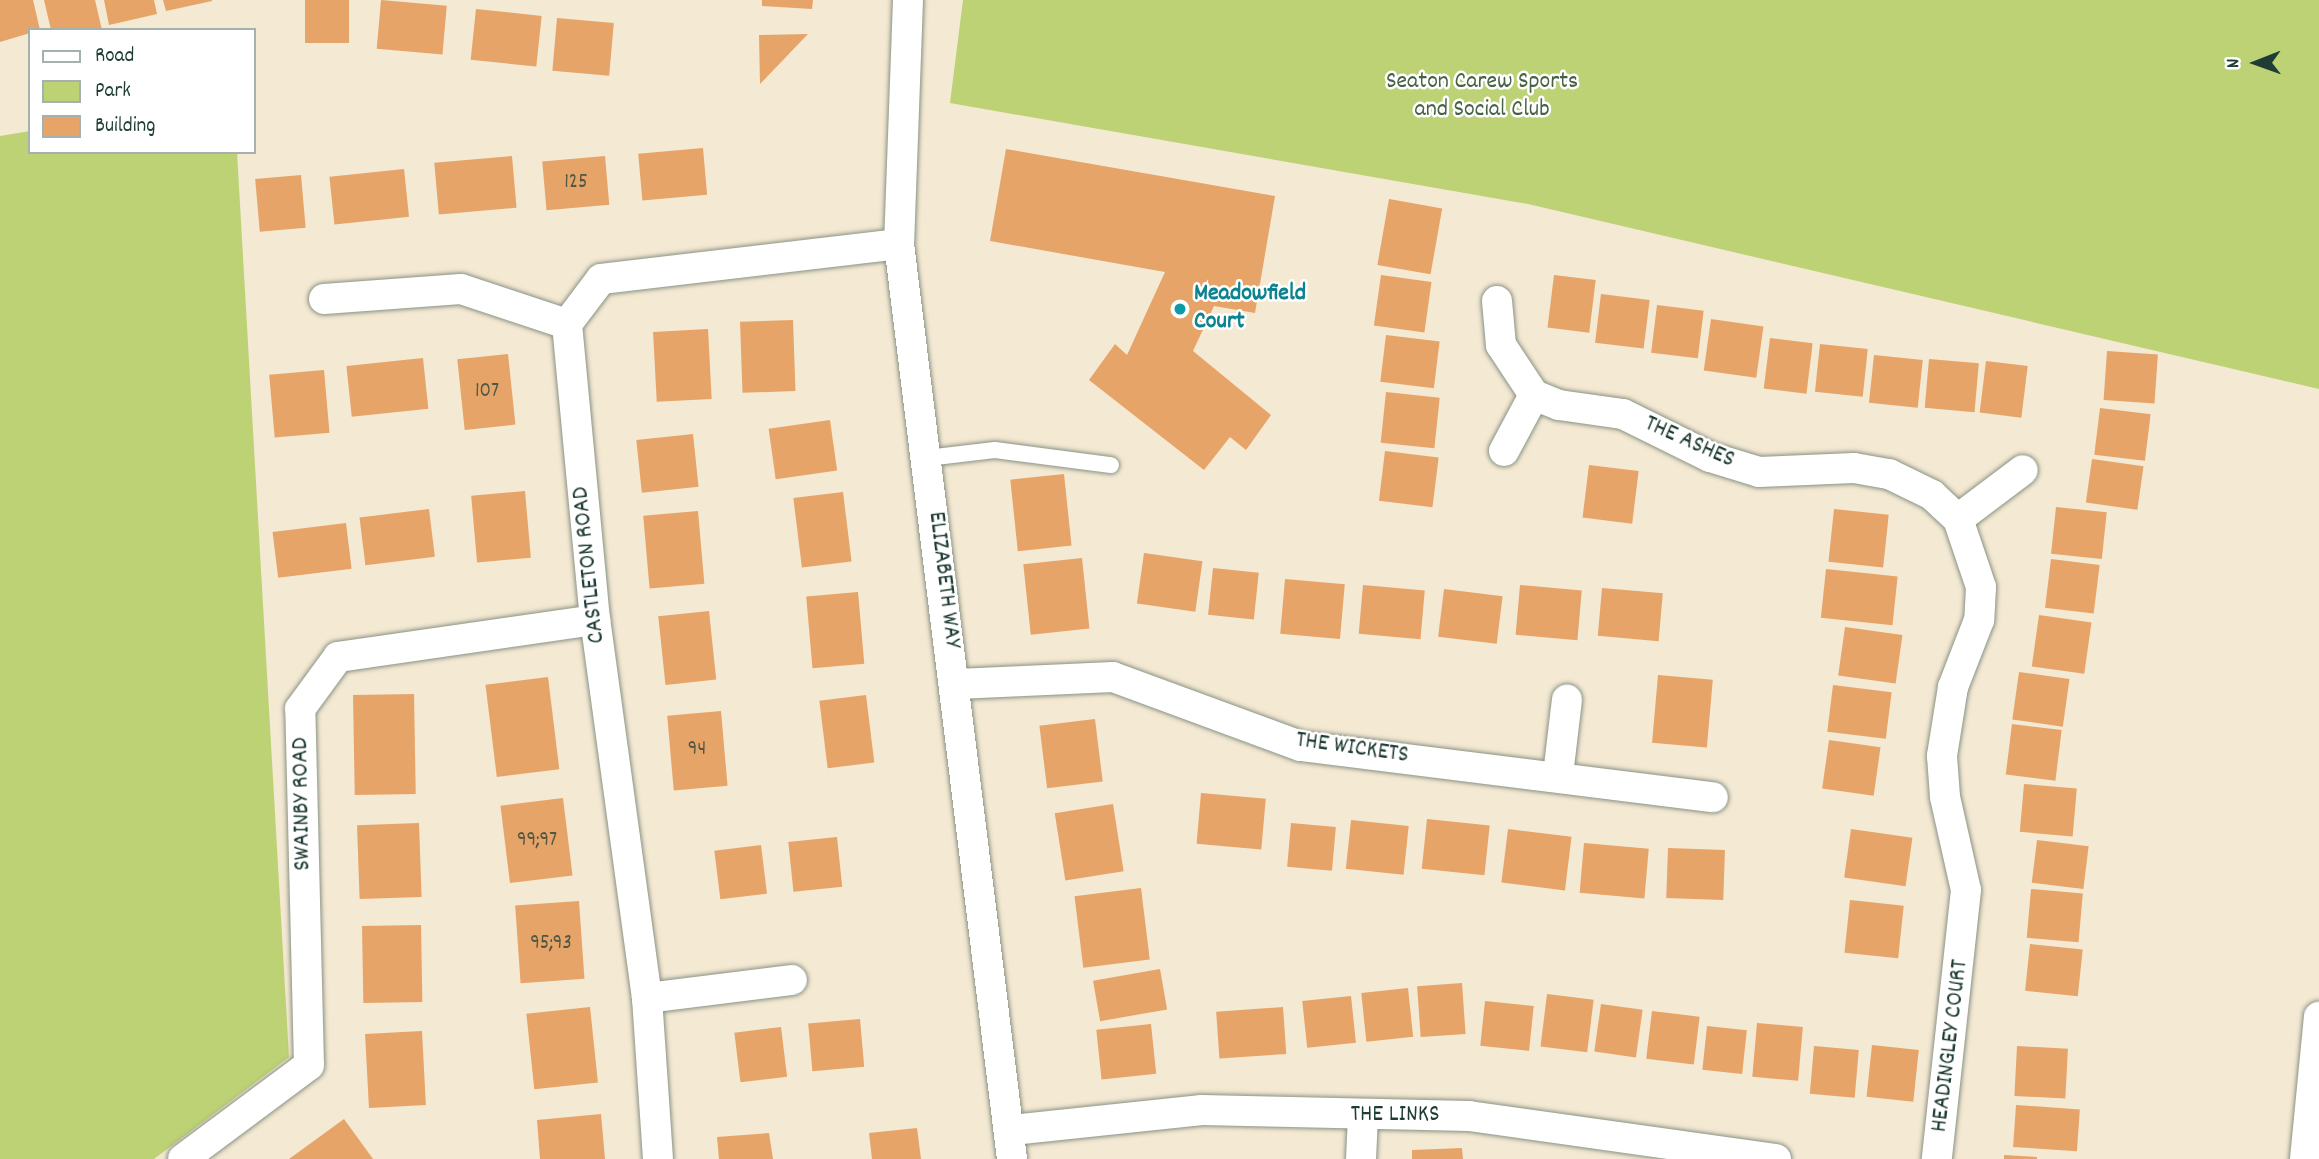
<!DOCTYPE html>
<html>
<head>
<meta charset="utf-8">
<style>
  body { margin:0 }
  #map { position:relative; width:2319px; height:1159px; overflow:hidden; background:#f4e9d3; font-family:Dekko,sans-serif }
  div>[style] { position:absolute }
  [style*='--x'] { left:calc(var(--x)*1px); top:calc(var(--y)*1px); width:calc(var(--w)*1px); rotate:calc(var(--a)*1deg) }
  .green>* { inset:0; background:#bdd175 }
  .building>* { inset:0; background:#e6a469; transform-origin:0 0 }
  .roads { filter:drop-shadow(0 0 2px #8a9384) drop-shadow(0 0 2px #8a9384) }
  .service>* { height:16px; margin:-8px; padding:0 8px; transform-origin:8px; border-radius:8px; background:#fff }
  .minor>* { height:30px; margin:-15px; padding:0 15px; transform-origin:15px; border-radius:15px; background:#fff }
  .dots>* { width:19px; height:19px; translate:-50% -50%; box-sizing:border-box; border:4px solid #fff; border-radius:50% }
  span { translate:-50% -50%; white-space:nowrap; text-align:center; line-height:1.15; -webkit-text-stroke:5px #fff; paint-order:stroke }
  .number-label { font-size:21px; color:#515741 }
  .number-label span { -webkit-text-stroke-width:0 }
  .park-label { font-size:24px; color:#466244 }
  .culture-label { font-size:24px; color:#0d838f; font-weight:700 }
  .left { translate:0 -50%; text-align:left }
  .street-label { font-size:24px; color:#1f3d34 }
  .legend { position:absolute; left:28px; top:28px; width:228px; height:126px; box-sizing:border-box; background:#fff; border:2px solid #a5b1ae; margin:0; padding:9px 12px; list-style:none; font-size:21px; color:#1f3d34 }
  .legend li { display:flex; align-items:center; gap:14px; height:35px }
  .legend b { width:35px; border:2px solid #a5b1ae }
  .north { position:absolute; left:2221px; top:28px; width:70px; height:70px; -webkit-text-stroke:5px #fff; paint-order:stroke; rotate:269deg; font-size:19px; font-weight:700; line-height:28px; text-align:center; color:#1f3d34 }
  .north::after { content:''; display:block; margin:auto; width:24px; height:32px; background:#1f3d34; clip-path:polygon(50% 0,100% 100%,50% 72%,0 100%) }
</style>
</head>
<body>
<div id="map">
  <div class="green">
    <i style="clip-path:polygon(963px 0,2319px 0,2319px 389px,1528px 204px,950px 103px)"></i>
    <i style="clip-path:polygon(30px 131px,30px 152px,237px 152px,289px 1057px,154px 1159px,0 1159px,0 136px)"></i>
  </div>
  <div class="building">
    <i style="clip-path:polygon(0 0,33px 0,40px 30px,0 42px)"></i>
    <i style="clip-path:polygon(44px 0,95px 0,102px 30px,51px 30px)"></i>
    <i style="clip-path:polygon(104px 0,154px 0,157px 14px,109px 25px)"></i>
    <i style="clip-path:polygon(163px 0,212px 0,212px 1px,166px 11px)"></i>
    <i style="left:305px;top:0;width:44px;height:43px"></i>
    <i style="left:381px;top:0;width:66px;height:49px;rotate:5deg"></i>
    <i style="clip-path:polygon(762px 0,813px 0,812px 9px,762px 6px)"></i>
    <i style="left:476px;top:9px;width:66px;height:51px;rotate:6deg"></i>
    <i style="left:557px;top:18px;width:57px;height:53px;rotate:5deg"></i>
    <i style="clip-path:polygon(808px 34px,760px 84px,759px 35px)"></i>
    <i style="left:703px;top:148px;width:47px;height:65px;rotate:85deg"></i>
    <i style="clip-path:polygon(1006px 149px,1275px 196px,1255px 313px,1214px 306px,1193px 351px,1271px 415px,1246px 450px,1230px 437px,1204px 470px,1089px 380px,1115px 344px,1127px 355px,1165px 272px,990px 241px)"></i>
    <i style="left:512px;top:156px;width:52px;height:78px;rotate:85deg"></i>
    <i style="left:605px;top:156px;width:49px;height:63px;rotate:85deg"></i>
    <i style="left:404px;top:169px;width:48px;height:75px;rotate:84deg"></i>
    <i style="left:301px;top:175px;width:53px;height:46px;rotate:85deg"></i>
    <i style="left:1389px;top:199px;width:54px;height:67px;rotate:10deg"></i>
    <i style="left:1381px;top:275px;width:51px;height:51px;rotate:8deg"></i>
    <i style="left:1554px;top:275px;width:42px;height:53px;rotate:7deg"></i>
    <i style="left:1601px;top:294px;width:49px;height:49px;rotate:7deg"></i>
    <i style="left:1657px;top:305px;width:47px;height:48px;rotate:7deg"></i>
    <i style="left:1711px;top:319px;width:53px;height:52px;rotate:8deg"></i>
    <i style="left:793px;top:320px;width:71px;height:53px;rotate:88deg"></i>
    <i style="left:708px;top:329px;width:70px;height:55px;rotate:87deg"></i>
    <i style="left:1386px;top:335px;width:54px;height:47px;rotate:7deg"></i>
    <i style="left:1770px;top:338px;width:43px;height:51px;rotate:7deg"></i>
    <i style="left:1820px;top:344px;width:48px;height:48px;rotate:6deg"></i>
    <i style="left:2107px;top:351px;width:51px;height:49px;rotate:4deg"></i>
    <i style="left:508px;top:354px;width:71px;height:51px;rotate:84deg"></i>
    <i style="left:1874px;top:355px;width:49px;height:48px;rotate:6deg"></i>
    <i style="left:423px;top:358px;width:51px;height:77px;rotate:84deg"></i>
    <i style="left:1929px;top:359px;width:50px;height:49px;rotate:5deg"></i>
    <i style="left:1986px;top:361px;width:42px;height:52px;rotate:7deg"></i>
    <i style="left:324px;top:370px;width:63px;height:55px;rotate:85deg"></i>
    <i style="left:1386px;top:392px;width:54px;height:51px;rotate:6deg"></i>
    <i style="left:2100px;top:408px;width:51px;height:47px;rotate:7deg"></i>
    <i style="left:830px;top:420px;width:51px;height:62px;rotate:82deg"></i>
    <i style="left:693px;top:434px;width:53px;height:57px;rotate:84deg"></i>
    <i style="left:1385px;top:451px;width:54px;height:50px;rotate:7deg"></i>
    <i style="left:2092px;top:459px;width:52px;height:44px;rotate:8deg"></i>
    <i style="left:1589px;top:465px;width:50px;height:53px;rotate:7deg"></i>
    <i style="left:1064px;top:474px;width:72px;height:54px;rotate:84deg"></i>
    <i style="left:525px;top:491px;width:67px;height:54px;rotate:85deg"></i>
    <i style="left:843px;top:492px;width:70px;height:50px;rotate:83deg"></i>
    <i style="left:2056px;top:507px;width:51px;height:47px;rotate:6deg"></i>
    <i style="left:429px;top:509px;width:48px;height:70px;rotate:83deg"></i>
    <i style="left:1834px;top:509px;width:55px;height:53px;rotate:6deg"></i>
    <i style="left:698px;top:511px;width:73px;height:55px;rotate:85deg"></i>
    <i style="left:346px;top:523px;width:46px;height:74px;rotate:83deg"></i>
    <i style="left:1144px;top:553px;width:59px;height:51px;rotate:8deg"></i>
    <i style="left:1082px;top:558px;width:71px;height:59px;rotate:84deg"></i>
    <i style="left:2051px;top:559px;width:49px;height:49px;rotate:7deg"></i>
    <i style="left:1213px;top:568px;width:46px;height:47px;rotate:6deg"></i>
    <i style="left:1826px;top:569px;width:72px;height:49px;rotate:6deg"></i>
    <i style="left:1285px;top:579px;width:60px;height:55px;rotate:5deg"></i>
    <i style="left:1363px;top:585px;width:62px;height:49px;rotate:5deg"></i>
    <i style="left:1520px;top:585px;width:62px;height:50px;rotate:5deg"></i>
    <i style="left:1602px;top:588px;width:61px;height:48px;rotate:5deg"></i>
    <i style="left:1444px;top:589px;width:59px;height:48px;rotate:7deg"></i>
    <i style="left:858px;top:592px;width:72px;height:52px;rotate:85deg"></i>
    <i style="left:709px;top:611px;width:69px;height:51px;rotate:84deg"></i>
    <i style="left:2039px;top:615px;width:53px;height:52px;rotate:8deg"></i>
    <i style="left:1845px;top:627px;width:58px;height:49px;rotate:8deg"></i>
    <i style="left:2019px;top:672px;width:51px;height:48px;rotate:8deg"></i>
    <i style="left:1658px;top:675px;width:55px;height:68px;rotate:5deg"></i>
    <i style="left:548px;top:677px;width:93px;height:63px;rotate:83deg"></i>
    <i style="left:1833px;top:685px;width:59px;height:47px;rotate:7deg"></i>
    <i style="left:414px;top:694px;width:100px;height:61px;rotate:89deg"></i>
    <i style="left:866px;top:695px;width:68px;height:47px;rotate:83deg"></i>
    <i style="left:721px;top:711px;width:75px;height:54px;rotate:85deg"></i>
    <i style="left:1095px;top:719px;width:63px;height:56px;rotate:83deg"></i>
    <i style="left:2012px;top:724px;width:50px;height:51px;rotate:7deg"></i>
    <i style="left:1829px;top:740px;width:52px;height:49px;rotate:8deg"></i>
    <i style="left:2024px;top:784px;width:53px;height:48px;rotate:5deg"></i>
    <i style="left:1201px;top:793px;width:65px;height:51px;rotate:5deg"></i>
    <i style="left:563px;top:798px;width:78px;height:63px;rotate:83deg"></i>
    <i style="left:1113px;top:804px;width:68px;height:59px;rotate:81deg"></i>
    <i style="left:1427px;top:819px;width:63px;height:50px;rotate:6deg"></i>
    <i style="left:1351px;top:820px;width:58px;height:49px;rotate:6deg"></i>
    <i style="left:419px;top:823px;width:74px;height:62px;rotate:88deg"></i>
    <i style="left:1291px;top:823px;width:45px;height:44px;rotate:5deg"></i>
    <i style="left:1508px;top:829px;width:64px;height:54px;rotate:7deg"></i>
    <i style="left:1851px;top:829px;width:62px;height:49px;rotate:8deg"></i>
    <i style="left:837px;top:837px;width:50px;height:49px;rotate:84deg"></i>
    <i style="left:2037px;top:840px;width:52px;height:43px;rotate:7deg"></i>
    <i style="left:1584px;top:843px;width:65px;height:50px;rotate:5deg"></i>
    <i style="left:761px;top:845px;width:49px;height:47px;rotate:83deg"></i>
    <i style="left:1668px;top:848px;width:57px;height:50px;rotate:2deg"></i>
    <i style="left:1141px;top:888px;width:72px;height:67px;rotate:83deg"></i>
    <i style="left:2031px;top:889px;width:52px;height:49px;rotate:5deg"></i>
    <i style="left:1850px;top:900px;width:54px;height:53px;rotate:6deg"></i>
    <i style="left:579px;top:901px;width:78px;height:64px;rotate:86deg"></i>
    <i style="left:421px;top:925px;width:77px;height:59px;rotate:89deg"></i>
    <i style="left:2030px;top:944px;width:53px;height:47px;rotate:6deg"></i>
    <i style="left:1160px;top:969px;width:41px;height:68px;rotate:80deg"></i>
    <i style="left:1462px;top:983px;width:51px;height:45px;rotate:86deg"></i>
    <i style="left:1408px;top:988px;width:49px;height:47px;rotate:84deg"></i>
    <i style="left:1547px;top:994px;width:47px;height:53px;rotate:7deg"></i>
    <i style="left:1351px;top:996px;width:47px;height:49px;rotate:84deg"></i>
    <i style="left:1485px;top:1001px;width:49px;height:45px;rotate:6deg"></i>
    <i style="left:1601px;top:1004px;width:42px;height:48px;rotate:8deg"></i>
    <i style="left:590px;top:1007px;width:76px;height:64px;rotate:84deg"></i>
    <i style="left:1283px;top:1007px;width:47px;height:67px;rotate:86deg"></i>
    <i style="left:1652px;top:1011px;width:48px;height:48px;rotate:7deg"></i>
    <i style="left:860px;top:1019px;width:48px;height:52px;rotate:85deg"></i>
    <i style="left:1757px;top:1023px;width:46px;height:54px;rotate:5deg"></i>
    <i style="left:1151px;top:1024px;width:50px;height:55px;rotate:84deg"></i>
    <i style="left:1707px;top:1026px;width:40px;height:44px;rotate:6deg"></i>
    <i style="left:781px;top:1027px;width:50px;height:47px;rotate:83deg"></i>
    <i style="left:422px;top:1031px;width:74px;height:57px;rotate:87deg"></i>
    <i style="left:1872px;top:1045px;width:47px;height:52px;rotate:6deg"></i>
    <i style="left:1814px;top:1046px;width:45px;height:48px;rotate:5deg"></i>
    <i style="left:2017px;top:1046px;width:51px;height:50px;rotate:3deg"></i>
    <i style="left:2016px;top:1105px;width:64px;height:42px;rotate:4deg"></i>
    <i style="clip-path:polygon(601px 1114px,605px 1159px,540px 1159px,537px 1120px)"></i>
    <i style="clip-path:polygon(344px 1119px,373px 1159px,289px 1159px)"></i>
    <i style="clip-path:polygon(917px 1128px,921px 1159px,872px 1159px,869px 1133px)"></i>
    <i style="clip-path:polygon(769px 1133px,773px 1159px,719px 1159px,717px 1137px)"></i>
    <i style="clip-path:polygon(1462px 1148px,1463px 1159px,1412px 1159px,1412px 1150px)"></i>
    <i style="clip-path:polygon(2004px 1155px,2037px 1157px,2037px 1159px,2004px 1159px)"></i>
  </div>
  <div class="roads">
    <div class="service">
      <i style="--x:927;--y:458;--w:68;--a:-6.7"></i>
      <i style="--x:995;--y:450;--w:117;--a:7.4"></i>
    </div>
    <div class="minor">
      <i style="--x:908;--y:0;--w:244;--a:92.1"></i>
      <i style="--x:899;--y:244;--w:922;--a:82.96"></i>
      <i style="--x:324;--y:299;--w:137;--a:-4.2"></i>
      <i style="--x:461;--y:289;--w:112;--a:18.3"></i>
      <i style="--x:1497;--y:301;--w:44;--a:84.8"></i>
      <i style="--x:1501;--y:345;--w:60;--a:56.6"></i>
      <i style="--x:1534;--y:395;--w:27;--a:22"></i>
      <i style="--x:1559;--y:405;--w:65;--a:8"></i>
      <i style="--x:1623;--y:414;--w:97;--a:26.3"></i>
      <i style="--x:1710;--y:457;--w:51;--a:17"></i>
      <i style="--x:1759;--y:472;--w:95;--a:-2.4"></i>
      <i style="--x:1854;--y:468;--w:36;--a:10"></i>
      <i style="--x:1889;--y:474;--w:48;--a:26"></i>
      <i style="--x:1932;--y:495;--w:35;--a:43"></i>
      <i style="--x:1958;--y:519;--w:72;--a:71.3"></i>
      <i style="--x:1981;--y:587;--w:33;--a:93"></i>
      <i style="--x:1979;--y:620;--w:72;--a:111.2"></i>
      <i style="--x:1953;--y:687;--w:70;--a:99.1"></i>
      <i style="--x:1942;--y:756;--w:41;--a:85.8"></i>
      <i style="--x:1945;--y:797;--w:95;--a:77.3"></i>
      <i style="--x:1966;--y:890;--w:271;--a:96.2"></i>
      <i style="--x:1504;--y:451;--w:64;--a:-61.8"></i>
      <i style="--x:1958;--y:519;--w:81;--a:-37"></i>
      <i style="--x:957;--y:684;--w:156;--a:-2.6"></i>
      <i style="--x:1113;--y:677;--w:200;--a:20.2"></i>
      <i style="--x:1301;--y:746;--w:415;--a:7.1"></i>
      <i style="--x:1558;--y:775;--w:76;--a:-83.2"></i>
      <i style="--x:647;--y:998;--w:146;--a:-7.1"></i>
      <i style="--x:1012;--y:1130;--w:191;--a:-6"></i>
      <i style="--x:1202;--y:1110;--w:267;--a:1.3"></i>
      <i style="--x:1469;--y:1116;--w:310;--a:8"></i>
      <i style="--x:183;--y:1159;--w:157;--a:-36.7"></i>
      <i style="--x:309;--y:1065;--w:356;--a:-91.4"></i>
      <i style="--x:300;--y:709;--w:64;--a:-53.8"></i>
      <i style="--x:338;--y:657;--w:260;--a:-8.2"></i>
      <i style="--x:658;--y:1159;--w:161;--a:-93.9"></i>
      <i style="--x:647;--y:998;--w:382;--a:-97.8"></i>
      <i style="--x:595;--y:620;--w:297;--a:-95.4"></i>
      <i style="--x:567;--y:324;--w:56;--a:-52.9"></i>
      <i style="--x:601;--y:279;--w:300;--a:-6.7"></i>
      <i style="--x:1361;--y:1159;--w:43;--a:-87.3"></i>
      <i style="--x:2305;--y:1159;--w:143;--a:-84.4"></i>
    </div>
  </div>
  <div class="dots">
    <i style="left:1180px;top:309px;background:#0f9aa8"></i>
  </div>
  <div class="number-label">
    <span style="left:576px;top:183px">125</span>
    <span style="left:487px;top:392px">107</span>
    <span style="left:697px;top:750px">94</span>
    <span style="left:537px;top:841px">99;97</span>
    <span style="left:551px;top:944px">95;93</span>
  </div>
  <div class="park-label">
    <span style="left:1482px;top:97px">Seaton Carew Sports<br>and Social Club</span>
  </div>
  <div class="culture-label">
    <span class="left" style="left:1194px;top:309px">Meadowfield<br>Court</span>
  </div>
  <div class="street-label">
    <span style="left:1689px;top:443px;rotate:24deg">THE ASHES</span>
    <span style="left:590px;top:565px;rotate:-96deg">CASTLETON ROAD</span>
    <span style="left:943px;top:580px;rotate:83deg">ELIZABETH WAY</span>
    <span style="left:1352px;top:749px;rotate:8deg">THE WICKETS</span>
    <span style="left:303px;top:804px;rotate:-91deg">SWAINBY ROAD</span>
    <span style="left:1951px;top:1046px;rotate:-83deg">HEADINGLEY COURT</span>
    <span style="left:1395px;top:1116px">THE LINKS</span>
  </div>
  <ul class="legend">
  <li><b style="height:9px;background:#fff"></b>Road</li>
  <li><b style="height:19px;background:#bdd175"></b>Park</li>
  <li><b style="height:19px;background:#e6a469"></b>Building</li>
  </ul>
  <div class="north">N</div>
</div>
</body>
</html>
